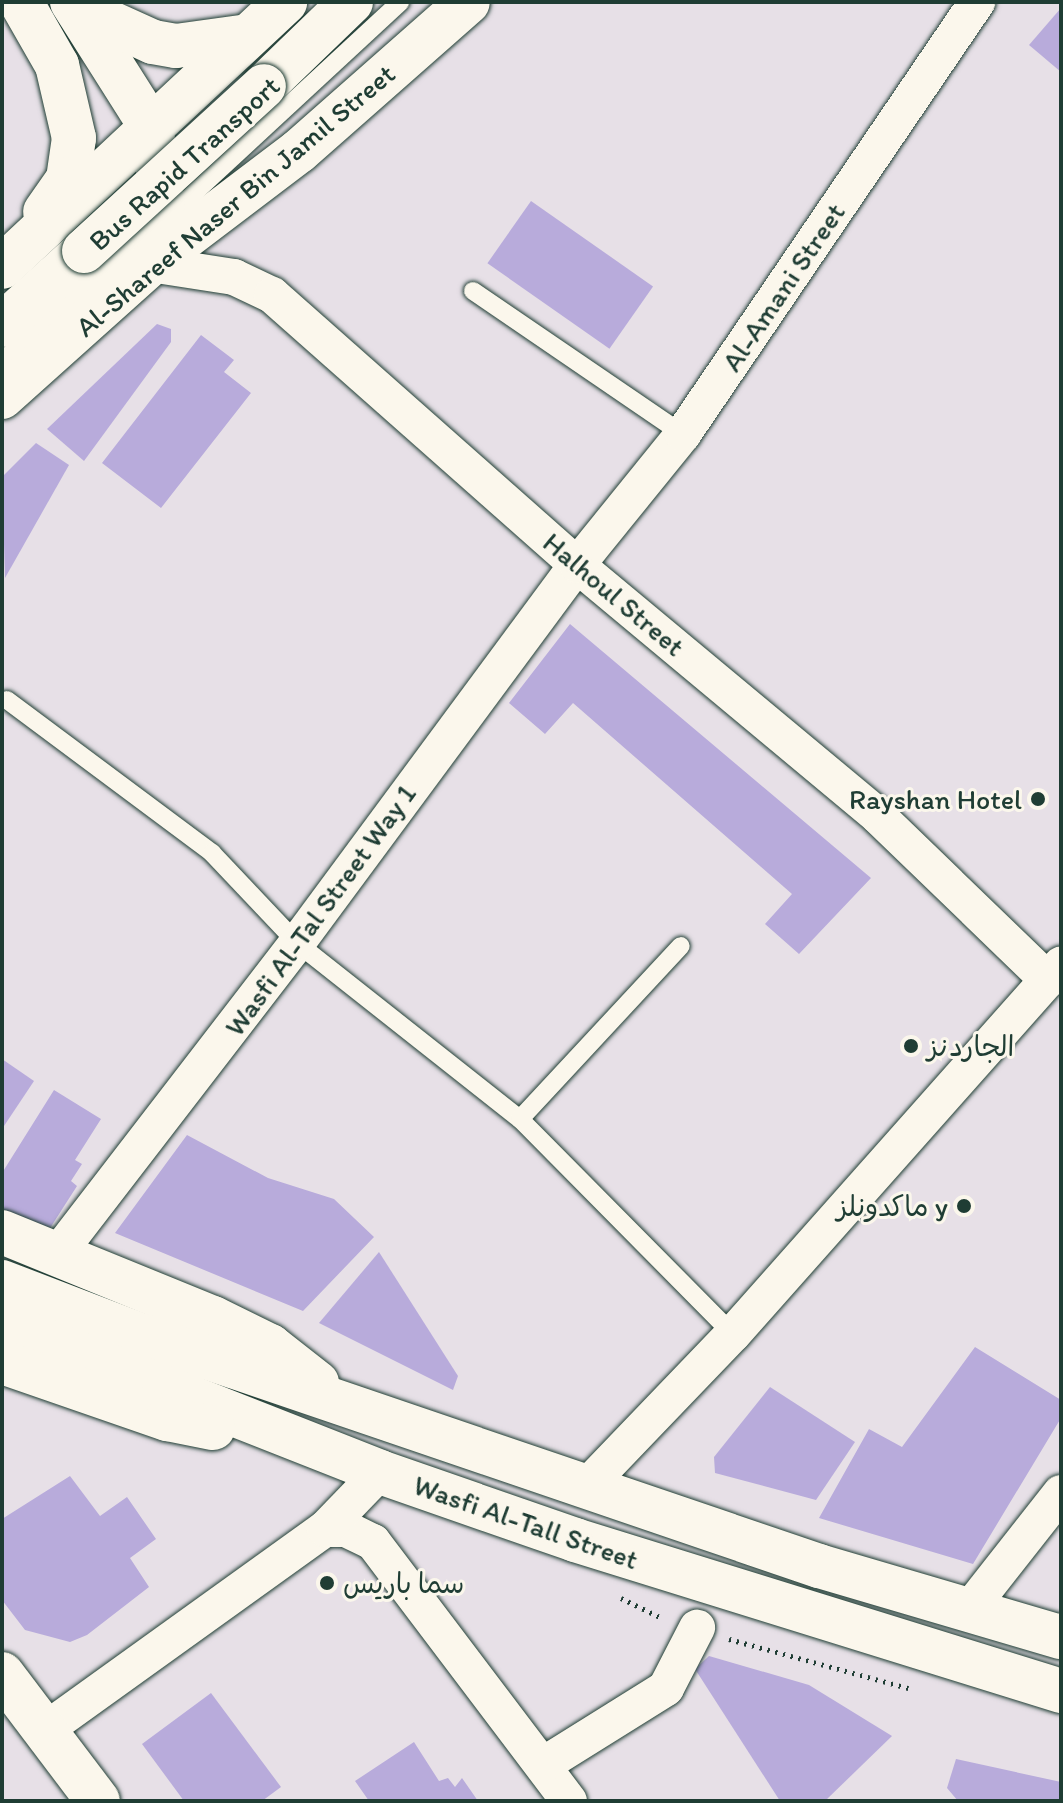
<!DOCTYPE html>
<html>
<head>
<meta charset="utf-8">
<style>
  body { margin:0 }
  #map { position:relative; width:1063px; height:1803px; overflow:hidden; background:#e7e0e7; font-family:Itim,"Playpen Sans Arabic",sans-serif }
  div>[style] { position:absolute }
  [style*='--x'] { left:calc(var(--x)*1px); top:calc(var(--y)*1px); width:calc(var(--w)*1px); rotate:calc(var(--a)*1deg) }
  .building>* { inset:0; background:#b8abdb; transform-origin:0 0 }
  .path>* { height:5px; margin-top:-2.5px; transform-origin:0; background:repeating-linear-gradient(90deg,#1f3d34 0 2px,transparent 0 8px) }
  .roads { filter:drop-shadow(0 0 2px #1f3d34) drop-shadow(0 0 2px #1f3d34) }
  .lane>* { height:18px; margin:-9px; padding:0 9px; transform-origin:9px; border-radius:9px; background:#fbf7ec }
  .street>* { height:36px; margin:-18px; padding:0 18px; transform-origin:18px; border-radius:18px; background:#fbf7ec }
  .secondary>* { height:44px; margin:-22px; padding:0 22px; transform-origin:22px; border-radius:22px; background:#fbf7ec }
  .highway>* { height:44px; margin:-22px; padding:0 22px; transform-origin:22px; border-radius:22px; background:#fbf7ec }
  .bridges { filter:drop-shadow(0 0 2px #1f3d34) drop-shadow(0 0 2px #1f3d34) }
  .highway-bridge>* { height:44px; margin:-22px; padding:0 22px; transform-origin:22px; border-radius:22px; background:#fbf7ec }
  .dots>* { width:22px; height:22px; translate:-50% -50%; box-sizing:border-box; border:4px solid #fbf7ec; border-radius:50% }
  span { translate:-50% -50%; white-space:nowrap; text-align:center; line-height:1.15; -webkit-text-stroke:6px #fbf7ec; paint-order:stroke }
  .street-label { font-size:28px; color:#1f3d34 }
  .poi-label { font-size:28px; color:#1f3d34 }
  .right { translate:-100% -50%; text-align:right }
  .left { translate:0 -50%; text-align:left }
  .frame { position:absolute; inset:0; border:4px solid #1f3d34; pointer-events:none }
</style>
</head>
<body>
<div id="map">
  <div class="building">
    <i style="clip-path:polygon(1061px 8px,1061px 72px,1029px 45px)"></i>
    <i style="left:531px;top:201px;width:149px;height:76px;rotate:35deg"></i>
    <i style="clip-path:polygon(157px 324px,171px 329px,171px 342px,84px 461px,47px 429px)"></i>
    <i style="clip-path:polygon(201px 335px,234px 360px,224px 372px,251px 393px,161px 508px,102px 463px)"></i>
    <i style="clip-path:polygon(36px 443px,69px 465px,5px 578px,2px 477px)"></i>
    <i style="clip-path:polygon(570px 624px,871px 878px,799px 954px,765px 924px,792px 894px,573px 703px,545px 734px,509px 703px)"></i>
    <i style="clip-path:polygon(2px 1059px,34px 1081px,2px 1129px)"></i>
    <i style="clip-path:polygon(54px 1090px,101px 1119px,75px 1160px,82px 1164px,71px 1181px,77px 1186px,45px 1236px,2px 1209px,2px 1173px)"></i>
    <i style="clip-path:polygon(187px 1135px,268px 1178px,334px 1199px,374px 1237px,303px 1311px,115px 1233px)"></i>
    <i style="clip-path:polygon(379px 1252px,458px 1376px,453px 1390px,319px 1323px)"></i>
    <i style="clip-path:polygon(975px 1347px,1061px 1400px,1061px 1418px,973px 1564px,819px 1518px,869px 1429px,902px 1447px)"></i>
    <i style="clip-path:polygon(770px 1387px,855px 1442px,816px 1500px,715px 1473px,714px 1457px)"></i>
    <i style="clip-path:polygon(70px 1476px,100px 1516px,127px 1497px,156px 1539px,130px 1558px,149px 1587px,87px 1635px,70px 1642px,25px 1630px,2px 1600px,2px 1519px)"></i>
    <i style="clip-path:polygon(709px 1656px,809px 1685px,892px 1736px,825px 1801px,780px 1801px,695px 1669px)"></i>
    <i style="clip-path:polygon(211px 1693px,281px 1787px,262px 1801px,184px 1801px,142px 1744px)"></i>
    <i style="clip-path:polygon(414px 1742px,439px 1781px,448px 1778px,455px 1787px,462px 1778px,478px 1801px,369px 1801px,355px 1781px)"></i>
    <i style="clip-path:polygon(956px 1759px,1061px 1782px,1061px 1801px,958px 1801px,947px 1788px)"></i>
  </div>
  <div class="path">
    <i style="--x:621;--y:1598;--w:46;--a:26"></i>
    <i style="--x:729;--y:1639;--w:186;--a:15.3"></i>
  </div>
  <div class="roads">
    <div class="lane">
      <i style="--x:167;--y:218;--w:318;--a:-42.8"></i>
      <i style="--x:473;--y:291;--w:254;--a:34.3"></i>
      <i style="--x:2;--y:361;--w:193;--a:-40.8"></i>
      <i style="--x:7;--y:700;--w:256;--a:36.7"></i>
      <i style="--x:212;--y:853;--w:124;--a:46.6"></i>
      <i style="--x:297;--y:943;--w:284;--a:38.3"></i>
      <i style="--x:520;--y:1119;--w:303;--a:45.3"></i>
      <i style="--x:520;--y:1119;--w:236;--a:-47.1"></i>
    </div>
    <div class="street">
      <i style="--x:150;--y:264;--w:85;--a:8.8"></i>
      <i style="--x:234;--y:277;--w:42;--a:25.3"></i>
      <i style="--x:272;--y:295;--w:407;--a:41.5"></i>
      <i style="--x:577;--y:565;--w:392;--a:39.8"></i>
      <i style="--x:878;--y:816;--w:236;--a:44"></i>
      <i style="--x:59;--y:1252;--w:390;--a:-52.4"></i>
      <i style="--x:297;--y:943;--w:470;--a:-53.5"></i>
      <i style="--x:577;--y:565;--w:169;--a:-51"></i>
      <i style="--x:683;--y:434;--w:523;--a:-55.76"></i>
      <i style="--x:587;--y:1486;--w:211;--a:-46.2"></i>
      <i style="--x:733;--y:1334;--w:494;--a:-48.4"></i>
      <i style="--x:325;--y:1529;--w:21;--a:0"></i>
      <i style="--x:346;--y:1529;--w:30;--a:26"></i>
      <i style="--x:373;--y:1542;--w:325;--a:52.9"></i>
      <i style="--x:968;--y:1611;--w:150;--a:-51.8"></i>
      <i style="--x:45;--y:1730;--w:345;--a:-35.7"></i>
      <i style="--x:325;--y:1529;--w:79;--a:-46"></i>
      <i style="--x:543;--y:1765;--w:145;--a:-32"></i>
      <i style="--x:666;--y:1688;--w:68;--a:-62.7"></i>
    </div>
    <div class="secondary">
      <i style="--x:21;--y:2;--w:73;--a:60.3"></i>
      <i style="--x:57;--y:65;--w:75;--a:76.9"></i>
      <i style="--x:74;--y:138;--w:41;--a:98.3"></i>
      <i style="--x:68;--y:179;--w:40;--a:124.9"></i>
      <i style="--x:72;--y:2;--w:148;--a:57.7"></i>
      <i style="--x:151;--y:127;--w:77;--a:81"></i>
      <i style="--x:163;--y:203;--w:62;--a:102"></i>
      <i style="--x:78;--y:8;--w:82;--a:24.4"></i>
      <i style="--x:153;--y:42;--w:23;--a:10"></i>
      <i style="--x:176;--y:46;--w:73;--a:-7.9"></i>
      <i style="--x:2;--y:267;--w:388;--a:-43.1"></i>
      <i style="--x:2;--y:397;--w:199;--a:-41.9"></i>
      <i style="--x:150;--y:264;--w:187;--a:-37.2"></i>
      <i style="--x:299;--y:151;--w:225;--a:-41.4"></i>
      <i style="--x:2;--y:1232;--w:228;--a:22.2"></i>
      <i style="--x:213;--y:1318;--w:64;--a:26.2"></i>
      <i style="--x:270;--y:1346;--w:60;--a:38.2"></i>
      <i style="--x:2;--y:1282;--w:139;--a:21"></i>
      <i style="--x:132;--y:1332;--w:726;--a:18.81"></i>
      <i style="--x:819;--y:1566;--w:252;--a:16.4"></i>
      <i style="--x:2;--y:1323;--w:406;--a:21.5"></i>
      <i style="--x:380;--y:1472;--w:207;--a:19.2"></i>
      <i style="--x:575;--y:1540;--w:509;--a:17.26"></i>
      <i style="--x:2;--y:1362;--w:175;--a:19.1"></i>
      <i style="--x:167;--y:1419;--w:47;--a:11.1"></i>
      <i style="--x:2;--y:1674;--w:159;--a:52.9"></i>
    </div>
    <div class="highway">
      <i style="--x:264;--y:86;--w:121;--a:-44"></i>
      <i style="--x:2;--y:325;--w:110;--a:-42.1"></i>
    </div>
  </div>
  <div class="bridges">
    <div class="highway-bridge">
      <i style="--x:84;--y:251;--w:244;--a:-42.5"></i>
    </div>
  </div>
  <div class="dots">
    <i style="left:1038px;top:799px;background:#1f3d34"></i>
    <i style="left:911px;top:1046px;background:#1f3d34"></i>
    <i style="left:964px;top:1206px;background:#1f3d34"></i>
    <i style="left:327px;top:1583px;background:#1f3d34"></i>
  </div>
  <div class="street-label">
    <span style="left:184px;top:163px;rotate:-42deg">Bus Rapid Transport</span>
    <span style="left:235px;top:200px;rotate:-40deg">Al-Shareef Naser Bin Jamil Street</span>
    <span style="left:783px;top:287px;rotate:-56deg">Al-Amani Street</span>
    <span style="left:614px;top:594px;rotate:40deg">Halhoul Street</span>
    <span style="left:320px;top:910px;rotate:-54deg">Wasfi Al-Tal Street Way 1</span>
    <span style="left:526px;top:1522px;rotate:19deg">Wasfi Al-Tall Street</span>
  </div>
  <div class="poi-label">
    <span class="right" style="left:1022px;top:799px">Rayshan Hotel</span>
    <span class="left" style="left:927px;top:1046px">الجاردنز</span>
    <span class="right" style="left:948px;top:1206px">ماكدونلز y</span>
    <span class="left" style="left:343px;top:1583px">سما باريس</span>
  </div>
  <div class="frame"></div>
</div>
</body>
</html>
